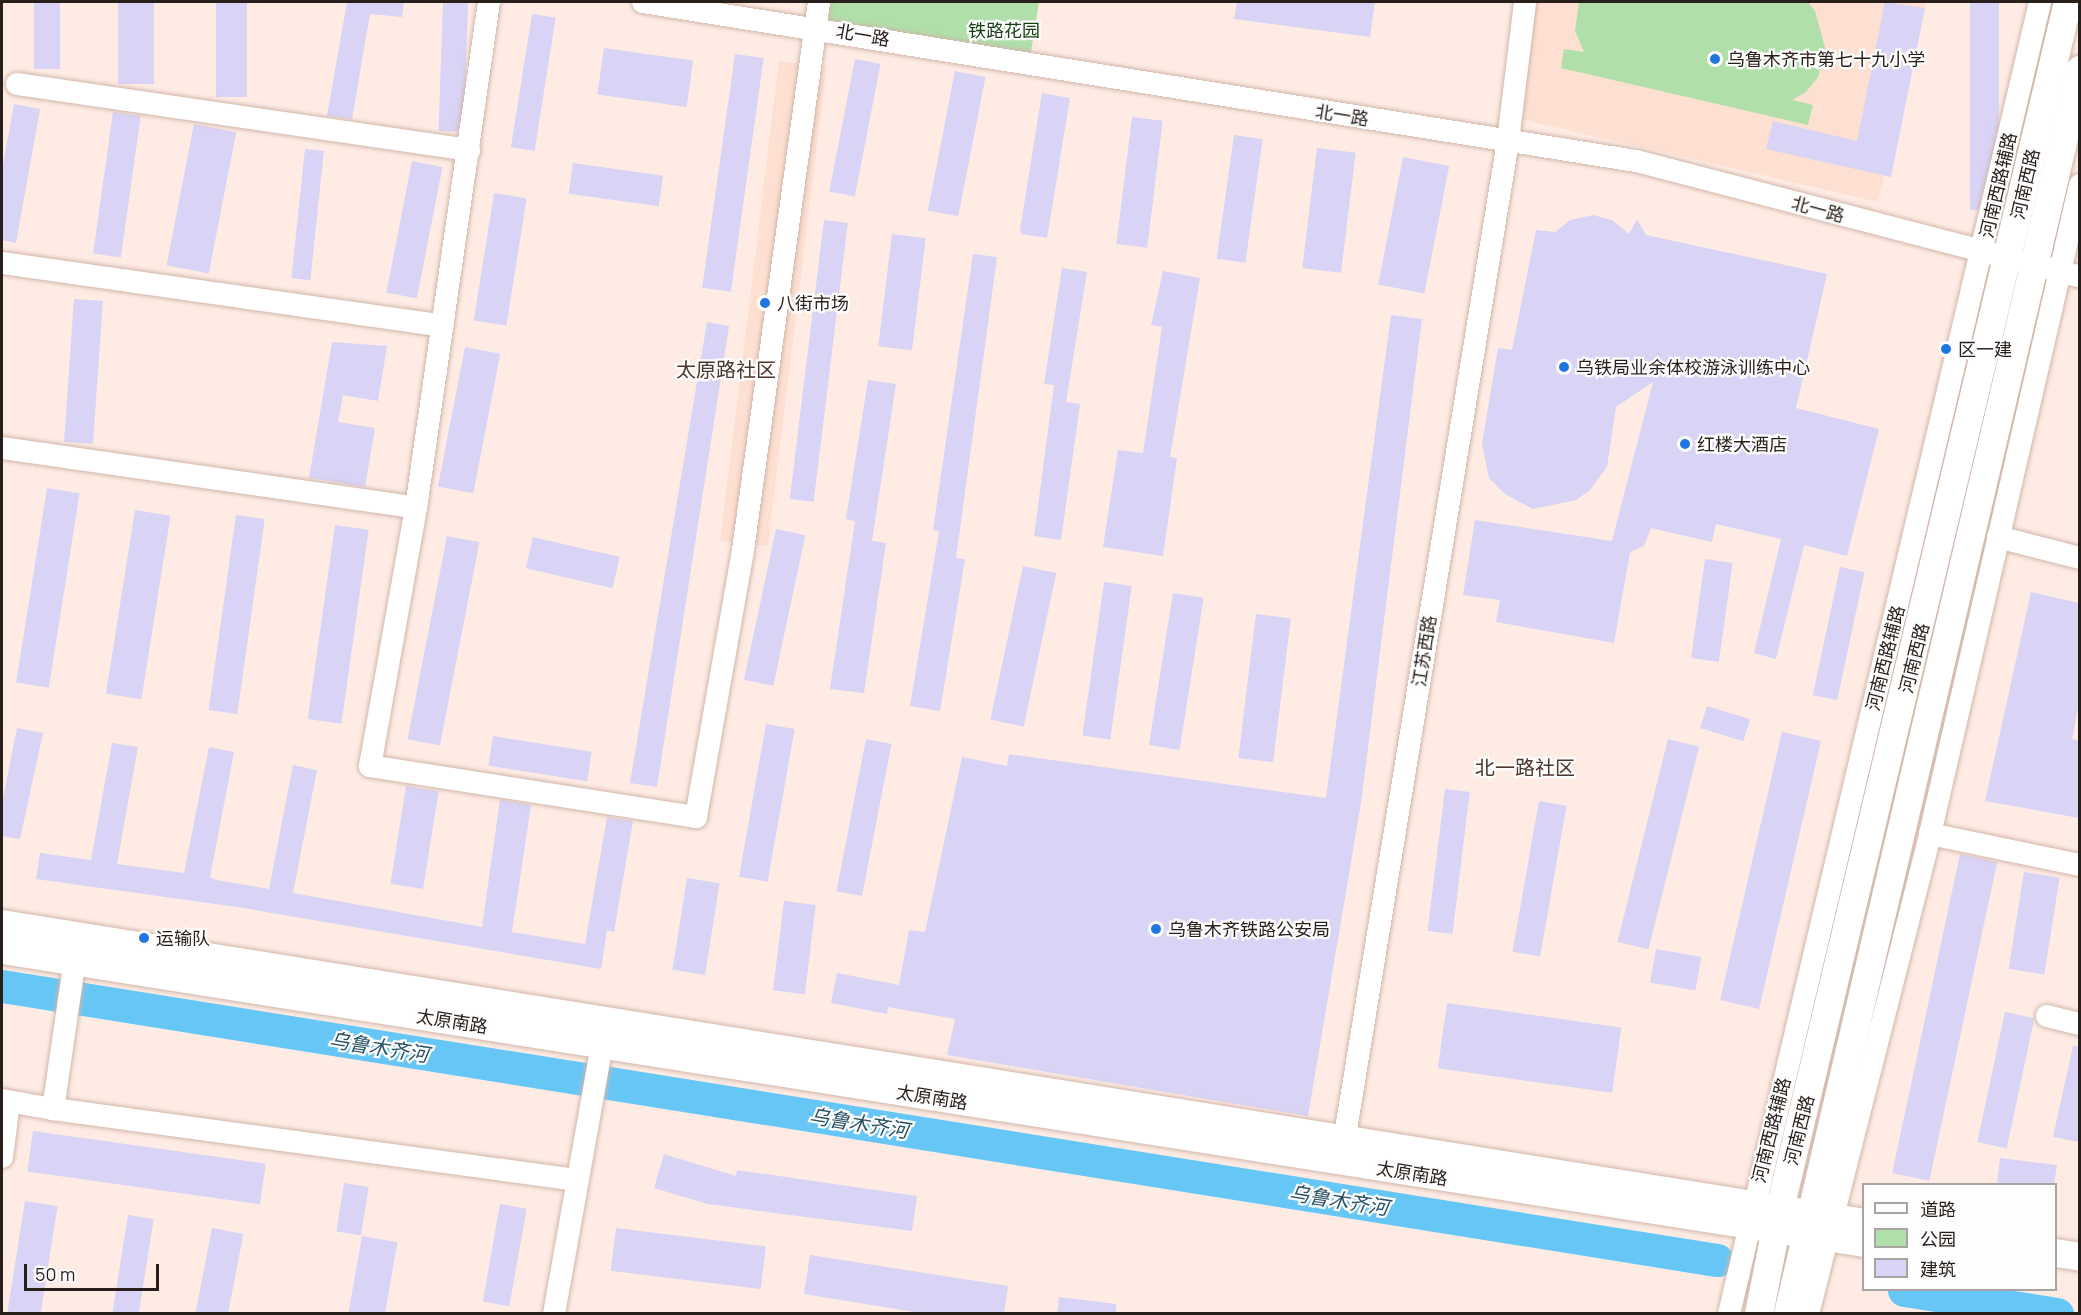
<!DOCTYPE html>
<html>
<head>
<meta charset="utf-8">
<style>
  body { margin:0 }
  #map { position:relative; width:2081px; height:1315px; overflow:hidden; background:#feece4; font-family:Manrope,"Noto Sans SC",sans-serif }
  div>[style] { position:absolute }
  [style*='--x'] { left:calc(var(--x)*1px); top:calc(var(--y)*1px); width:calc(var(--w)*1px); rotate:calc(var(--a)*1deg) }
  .built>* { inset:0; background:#fee0d3; transform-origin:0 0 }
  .green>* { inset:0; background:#b0dfaa }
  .river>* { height:33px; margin:-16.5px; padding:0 16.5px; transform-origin:16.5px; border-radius:16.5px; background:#66c7f7 }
  .building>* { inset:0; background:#d9d3f5; transform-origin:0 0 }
  .roads { filter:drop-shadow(0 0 2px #d2b6aa) drop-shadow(0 0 2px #d2b6aa) }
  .minor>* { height:22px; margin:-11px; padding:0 11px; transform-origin:11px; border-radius:11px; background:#fff }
  .major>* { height:28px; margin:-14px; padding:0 14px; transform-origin:14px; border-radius:14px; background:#fff }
  .dots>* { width:16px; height:16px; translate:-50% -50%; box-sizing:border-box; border:3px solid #fdfdfd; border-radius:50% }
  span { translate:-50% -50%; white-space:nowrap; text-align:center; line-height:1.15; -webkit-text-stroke:4.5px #fdfdfd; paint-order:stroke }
  .park-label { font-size:18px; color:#174013 }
  .street-label { font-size:18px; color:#281e1a }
  .poi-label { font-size:18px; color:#281e1a }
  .left { translate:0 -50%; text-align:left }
  .neighbourhood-label { font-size:20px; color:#4e372e }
  .water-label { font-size:20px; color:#275065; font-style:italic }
  .frame { position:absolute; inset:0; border:3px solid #281e1a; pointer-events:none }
  .legend { position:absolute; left:1862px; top:1183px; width:195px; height:108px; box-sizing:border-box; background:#fdfdfd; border:2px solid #a8a4a2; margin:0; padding:8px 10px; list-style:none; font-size:18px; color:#281e1a }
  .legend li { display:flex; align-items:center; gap:12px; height:30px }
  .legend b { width:30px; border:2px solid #a8a4a2 }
  .scale { position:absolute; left:24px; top:1264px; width:135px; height:27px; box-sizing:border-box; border:3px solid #281e1a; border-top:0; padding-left:8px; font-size:18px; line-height:21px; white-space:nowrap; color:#281e1a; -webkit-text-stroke:4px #fdfdfd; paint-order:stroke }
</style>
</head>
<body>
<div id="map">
  <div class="built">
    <i style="clip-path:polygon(1525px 2px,1926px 2px,1878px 202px,1511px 117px)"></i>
    <i style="left:779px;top:61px;width:48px;height:483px;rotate:7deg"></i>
  </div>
  <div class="green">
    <i style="clip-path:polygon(819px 2px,1039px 2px,1029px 64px,814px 26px)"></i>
    <i style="clip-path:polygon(1579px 2px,1808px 2px,1815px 11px,1826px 51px,1818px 77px,1806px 92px,1792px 100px,1813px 105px,1808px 125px,1561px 68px,1564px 49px,1584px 52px,1575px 31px)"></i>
  </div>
  <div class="river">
    <i style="--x:2;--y:986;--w:1737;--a:9.08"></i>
    <i style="--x:1904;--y:1290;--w:155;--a:8.9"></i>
  </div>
  <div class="building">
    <i style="left:34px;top:2px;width:26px;height:67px"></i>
    <i style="left:118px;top:2px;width:36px;height:82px"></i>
    <i style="left:216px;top:2px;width:31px;height:95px"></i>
    <i style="clip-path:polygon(347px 2px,404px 2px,402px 17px,370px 14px,352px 119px,327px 116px)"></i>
    <i style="left:443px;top:2px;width:25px;height:129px;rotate:2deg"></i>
    <i style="clip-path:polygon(1237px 2px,1375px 2px,1370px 37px,1234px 19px)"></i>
    <i style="clip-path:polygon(1885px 2px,1925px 8px,1891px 177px,1766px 149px,1773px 121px,1857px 141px)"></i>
    <i style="left:1970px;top:2px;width:29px;height:208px"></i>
    <i style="left:532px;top:14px;width:24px;height:135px;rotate:9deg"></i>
    <i style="left:604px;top:48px;width:90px;height:47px;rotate:8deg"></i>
    <i style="left:735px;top:54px;width:29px;height:236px;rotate:8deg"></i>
    <i style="left:855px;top:59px;width:26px;height:135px;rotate:11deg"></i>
    <i style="left:955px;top:71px;width:31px;height:142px;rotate:11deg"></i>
    <i style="clip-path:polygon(1042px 93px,1070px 98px,1047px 238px,1022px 234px,1020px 230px)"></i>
    <i style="clip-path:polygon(14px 104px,40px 109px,16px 243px,2px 240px,2px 170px)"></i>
    <i style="left:113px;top:112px;width:28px;height:143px;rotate:8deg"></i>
    <i style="left:1132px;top:117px;width:31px;height:128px;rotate:7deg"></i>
    <i style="left:194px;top:124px;width:43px;height:144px;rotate:11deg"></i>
    <i style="left:1234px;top:135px;width:29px;height:125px;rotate:8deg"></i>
    <i style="left:1317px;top:148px;width:39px;height:121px;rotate:7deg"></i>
    <i style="left:305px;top:149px;width:19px;height:130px;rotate:6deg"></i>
    <i style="left:1403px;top:157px;width:47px;height:130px;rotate:11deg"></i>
    <i style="left:412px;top:161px;width:31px;height:134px;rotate:11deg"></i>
    <i style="left:573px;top:163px;width:91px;height:31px;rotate:8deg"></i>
    <i style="left:494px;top:193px;width:33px;height:129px;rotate:9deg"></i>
    <i style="clip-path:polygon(1593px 215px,1612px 220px,1629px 234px,1637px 219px,1646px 235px,1827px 274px,1796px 408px,1879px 429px,1847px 556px,1804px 545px,1776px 659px,1754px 653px,1781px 539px,1716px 524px,1712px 542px,1651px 528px,1644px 546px,1630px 552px,1614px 643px,1496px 622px,1500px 600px,1463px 595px,1475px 520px,1612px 541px,1653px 382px,1616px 407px,1607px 467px,1589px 491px,1576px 500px,1533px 509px,1505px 494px,1489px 478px,1482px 444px,1498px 348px,1512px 350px,1536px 230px,1555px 232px,1570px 220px)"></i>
    <i style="left:824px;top:220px;width:24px;height:281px;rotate:7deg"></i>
    <i style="left:892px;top:234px;width:34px;height:113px;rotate:7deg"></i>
    <i style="clip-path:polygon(973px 254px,997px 257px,956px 558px,965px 559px,940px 711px,910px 706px,939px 531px,933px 530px)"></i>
    <i style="clip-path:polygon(1062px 268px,1087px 272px,1066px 402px,1080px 404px,1061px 540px,1034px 536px,1054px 385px,1044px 384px)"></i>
    <i style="clip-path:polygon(1163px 271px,1200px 278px,1170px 457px,1177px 458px,1163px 556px,1103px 547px,1118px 450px,1143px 453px,1162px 327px,1151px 325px)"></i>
    <i style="left:74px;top:299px;width:29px;height:143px;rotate:4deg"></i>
    <i style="clip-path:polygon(1391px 315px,1422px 319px,1361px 803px,1308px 1116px,947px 1055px,955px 1019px,888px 1007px,887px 1014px,831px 1003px,837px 973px,899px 985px,909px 930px,925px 932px,962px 757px,1007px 766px,1009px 754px,1326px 798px)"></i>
    <i style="clip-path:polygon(707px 322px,729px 326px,657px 787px,630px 783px)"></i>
    <i style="clip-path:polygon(332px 342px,387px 346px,378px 401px,343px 395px,338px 422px,375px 428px,365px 487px,309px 478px)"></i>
    <i style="left:465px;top:347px;width:36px;height:142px;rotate:11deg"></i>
    <i style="clip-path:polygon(868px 380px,896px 384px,872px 541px,886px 543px,864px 693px,830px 689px,855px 521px,846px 519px)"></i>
    <i style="left:47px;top:488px;width:33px;height:197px;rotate:9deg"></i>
    <i style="left:135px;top:510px;width:36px;height:186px;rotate:9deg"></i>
    <i style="left:236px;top:515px;width:29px;height:197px;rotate:8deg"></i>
    <i style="left:335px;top:525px;width:34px;height:196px;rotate:8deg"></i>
    <i style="left:776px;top:529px;width:30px;height:154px;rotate:12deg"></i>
    <i style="left:447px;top:536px;width:33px;height:207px;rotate:11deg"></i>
    <i style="left:533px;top:537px;width:89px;height:32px;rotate:13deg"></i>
    <i style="left:1705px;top:559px;width:28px;height:100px;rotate:8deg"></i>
    <i style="left:1023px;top:566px;width:34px;height:157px;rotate:12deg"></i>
    <i style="left:1840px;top:567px;width:25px;height:131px;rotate:12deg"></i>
    <i style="left:1104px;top:582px;width:28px;height:155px;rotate:8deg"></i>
    <i style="clip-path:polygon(2031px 592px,2079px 603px,2079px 704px,2072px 739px,2079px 741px,2079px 818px,1985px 801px)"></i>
    <i style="left:1173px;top:593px;width:31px;height:154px;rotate:9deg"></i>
    <i style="left:1256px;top:614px;width:35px;height:145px;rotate:7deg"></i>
    <i style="left:1707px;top:706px;width:45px;height:23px;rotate:17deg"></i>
    <i style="left:766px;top:724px;width:29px;height:155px;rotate:10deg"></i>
    <i style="clip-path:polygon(17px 728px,43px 733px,20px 839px,2px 836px,2px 803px)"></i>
    <i style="left:1782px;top:732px;width:40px;height:275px;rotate:13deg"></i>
    <i style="left:493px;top:736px;width:100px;height:30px;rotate:9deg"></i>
    <i style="left:866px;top:739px;width:26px;height:155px;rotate:11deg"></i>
    <i style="left:1668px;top:739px;width:32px;height:209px;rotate:14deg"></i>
    <i style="clip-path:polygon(112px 743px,138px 747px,117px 864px,184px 873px,209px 747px,234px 752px,210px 877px,216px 880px,269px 889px,293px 765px,317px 770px,293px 893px,482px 927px,500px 800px,531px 805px,512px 932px,585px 944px,607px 817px,633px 821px,614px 932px,607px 930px,601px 969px,237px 907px,36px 879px,40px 853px,91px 860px)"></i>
    <i style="left:406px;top:786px;width:33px;height:99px;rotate:9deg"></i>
    <i style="left:1445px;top:789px;width:25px;height:143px;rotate:7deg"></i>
    <i style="left:1539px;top:801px;width:28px;height:153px;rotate:10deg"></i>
    <i style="left:1960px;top:854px;width:38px;height:326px;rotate:12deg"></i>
    <i style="left:2024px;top:872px;width:36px;height:98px;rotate:9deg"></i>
    <i style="left:687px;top:878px;width:33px;height:93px;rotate:9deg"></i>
    <i style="left:784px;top:901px;width:32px;height:90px;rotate:7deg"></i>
    <i style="left:1656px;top:949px;width:46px;height:34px;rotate:10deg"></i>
    <i style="left:1447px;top:1003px;width:176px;height:66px;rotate:8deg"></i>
    <i style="left:2005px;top:1012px;width:30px;height:133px;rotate:12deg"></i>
    <i style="clip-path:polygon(2073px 1046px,2079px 1046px,2079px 1142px,2053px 1137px)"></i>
    <i style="left:33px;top:1131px;width:235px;height:41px;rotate:8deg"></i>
    <i style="clip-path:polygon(664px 1154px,736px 1176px,737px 1170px,917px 1196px,912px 1231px,708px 1204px,654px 1188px)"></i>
    <i style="clip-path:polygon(2000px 1158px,2057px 1165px,2054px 1185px,1997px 1185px)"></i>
    <i style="left:344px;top:1183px;width:25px;height:49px;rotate:9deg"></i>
    <i style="left:25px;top:1201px;width:33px;height:114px;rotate:9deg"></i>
    <i style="left:500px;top:1204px;width:27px;height:99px;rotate:10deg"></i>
    <i style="left:128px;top:1215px;width:26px;height:100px;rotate:9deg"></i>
    <i style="left:212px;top:1228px;width:32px;height:87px;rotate:11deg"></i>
    <i style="left:616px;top:1228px;width:151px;height:43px;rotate:7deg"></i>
    <i style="left:362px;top:1236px;width:36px;height:79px;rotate:10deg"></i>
    <i style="clip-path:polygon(810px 1255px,1008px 1286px,1004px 1314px,927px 1314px,804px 1294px)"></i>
    <i style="clip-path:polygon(1059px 1297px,1116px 1304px,1116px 1314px,1057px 1314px)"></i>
  </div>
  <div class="roads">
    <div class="minor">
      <i style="--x:489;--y:2;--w:511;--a:98.21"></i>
      <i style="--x:416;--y:508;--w:262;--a:100.1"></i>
      <i style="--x:370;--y:766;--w:330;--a:8.9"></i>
      <i style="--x:696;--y:817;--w:271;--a:-80"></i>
      <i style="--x:743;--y:550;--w:553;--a:-82.1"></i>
      <i style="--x:643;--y:2;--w:1006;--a:9.1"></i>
      <i style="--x:1636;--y:161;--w:459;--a:14.6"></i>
      <i style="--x:17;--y:84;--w:457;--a:8.3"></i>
      <i style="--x:2;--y:263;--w:445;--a:8.1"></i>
      <i style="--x:2;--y:448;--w:418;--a:8.2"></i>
      <i style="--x:1998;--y:537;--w:85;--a:14.4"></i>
      <i style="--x:1930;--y:834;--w:153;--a:11.7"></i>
      <i style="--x:77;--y:945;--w:166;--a:98.3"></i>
      <i style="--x:53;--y:1109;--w:529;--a:7.72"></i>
      <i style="--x:2047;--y:1016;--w:34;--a:14"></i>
      <i style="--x:2;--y:1100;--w:52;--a:10"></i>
      <i style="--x:1342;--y:1154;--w:1027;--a:-80.69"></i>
      <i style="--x:1508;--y:141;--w:140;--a:-83"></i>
      <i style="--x:2;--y:1157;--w:55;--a:-82.7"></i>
      <i style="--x:554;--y:1314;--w:290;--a:-79.9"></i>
      <i style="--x:1729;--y:1314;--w:1348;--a:-76.66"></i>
      <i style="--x:1808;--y:1314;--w:495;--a:-75.7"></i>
      <i style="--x:1930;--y:834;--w:666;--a:-76.99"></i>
    </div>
    <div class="major">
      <i style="--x:2;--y:924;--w:1886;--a:9.12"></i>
      <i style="--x:2;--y:950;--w:1885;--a:8.94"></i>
      <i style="--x:2056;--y:1253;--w:24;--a:9"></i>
      <i style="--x:1759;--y:1314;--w:107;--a:-78.7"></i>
      <i style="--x:1780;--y:1209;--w:1241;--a:-76.58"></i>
      <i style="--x:1788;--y:1314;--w:1278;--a:-76.79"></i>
    </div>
  </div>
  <div class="dots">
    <i style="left:1715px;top:59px;background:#2076e1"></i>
    <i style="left:765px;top:303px;background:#2076e1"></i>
    <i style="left:1946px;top:349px;background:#2076e1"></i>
    <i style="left:1564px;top:367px;background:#2076e1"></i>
    <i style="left:1685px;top:444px;background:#2076e1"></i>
    <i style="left:1156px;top:929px;background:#2076e1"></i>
    <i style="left:144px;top:938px;background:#2076e1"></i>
  </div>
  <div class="park-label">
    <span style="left:1004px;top:30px">铁路花园</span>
  </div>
  <div class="street-label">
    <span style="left:863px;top:35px;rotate:10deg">北一路</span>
    <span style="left:1342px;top:115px;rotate:9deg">北一路</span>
    <span style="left:2025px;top:184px;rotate:-77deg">河南西路</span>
    <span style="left:1998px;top:185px;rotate:-77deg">河南西路辅路</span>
    <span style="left:1818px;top:209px;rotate:15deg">北一路</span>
    <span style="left:1424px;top:651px;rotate:-81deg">江苏西路</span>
    <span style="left:1885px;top:658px;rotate:-76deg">河南西路辅路</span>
    <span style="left:1914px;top:658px;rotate:-76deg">河南西路</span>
    <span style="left:452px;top:1021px;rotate:9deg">太原南路</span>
    <span style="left:932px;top:1097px;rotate:9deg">太原南路</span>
    <span style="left:1771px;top:1130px;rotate:-76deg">河南西路辅路</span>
    <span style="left:1799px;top:1130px;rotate:-76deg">河南西路</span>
    <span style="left:1412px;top:1173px;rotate:9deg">太原南路</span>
  </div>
  <div class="poi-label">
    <span class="left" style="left:1727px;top:59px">乌鲁木齐市第七十九小学</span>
    <span class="left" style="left:777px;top:303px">八街市场</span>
    <span class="left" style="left:1958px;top:349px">区一建</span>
    <span class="left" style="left:1576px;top:367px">乌铁局业余体校游泳训练中心</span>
    <span class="left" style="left:1697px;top:444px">红楼大酒店</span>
    <span class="left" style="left:1168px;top:929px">乌鲁木齐铁路公安局</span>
    <span class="left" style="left:156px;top:938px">运输队</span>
  </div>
  <div class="neighbourhood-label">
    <span style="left:726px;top:369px">太原路社区</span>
    <span style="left:1525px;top:767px">北一路社区</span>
  </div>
  <div class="water-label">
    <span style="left:379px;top:1047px;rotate:9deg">乌鲁木齐河</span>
    <span style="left:859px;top:1123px;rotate:9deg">乌鲁木齐河</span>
    <span style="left:1339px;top:1200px;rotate:9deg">乌鲁木齐河</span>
  </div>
  <div class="frame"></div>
  <ul class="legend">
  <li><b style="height:8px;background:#fff"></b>道路</li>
  <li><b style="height:16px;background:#b0dfaa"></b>公园</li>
  <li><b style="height:16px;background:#d9d3f5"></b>建筑</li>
  </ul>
  <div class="scale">50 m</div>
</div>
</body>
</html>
